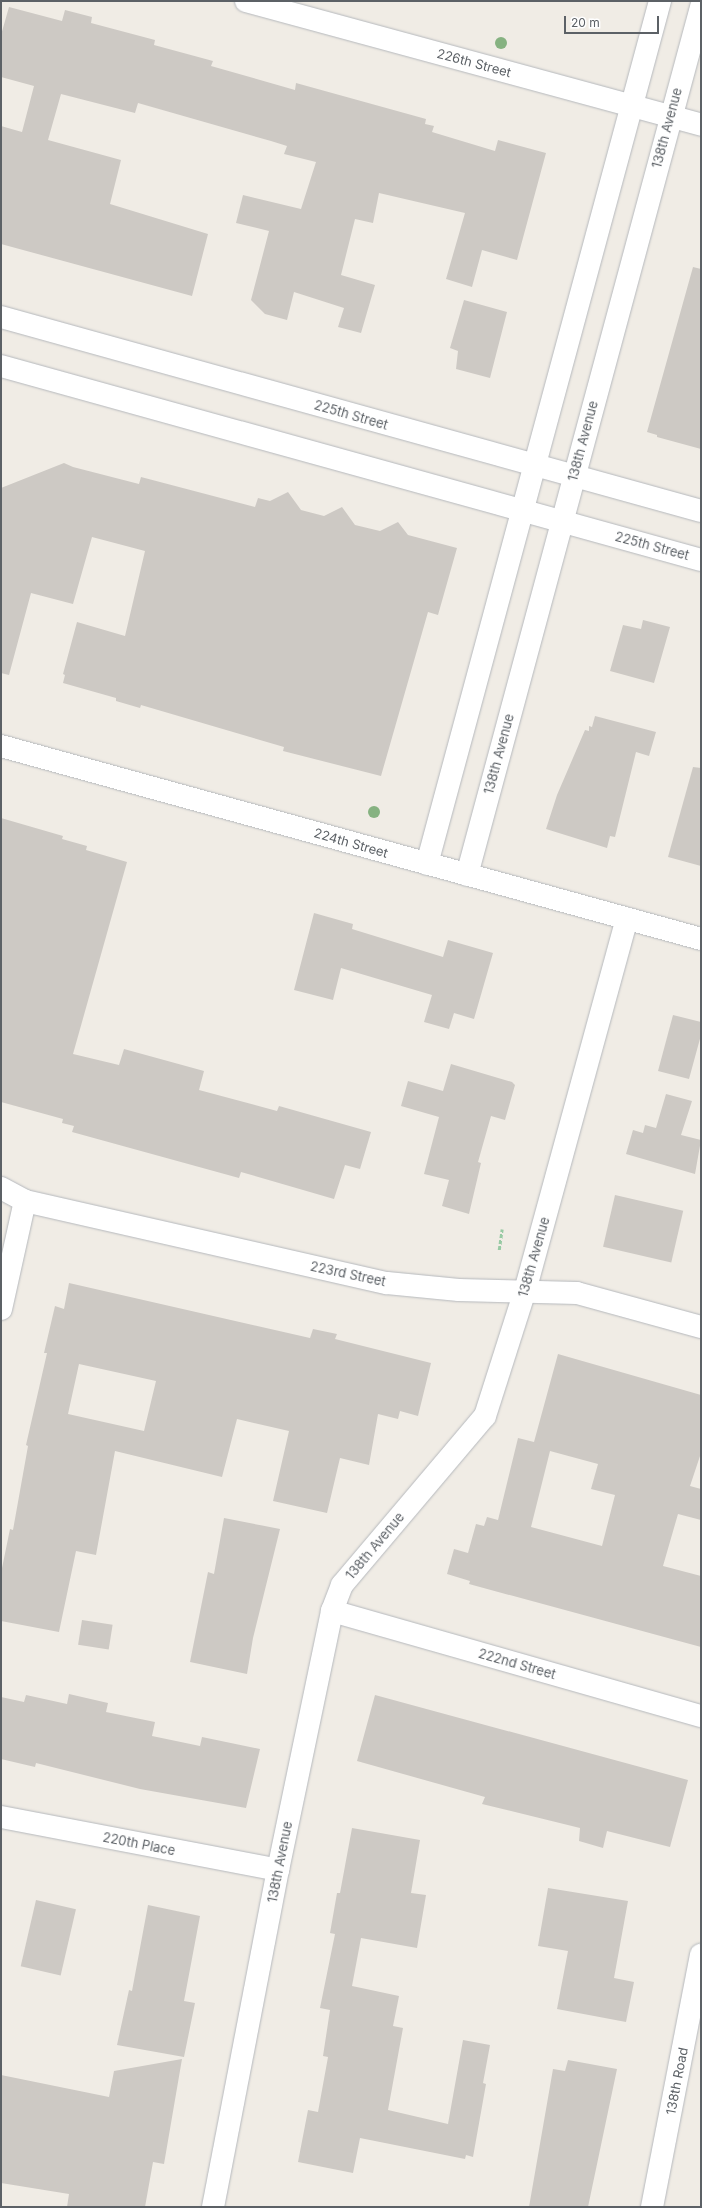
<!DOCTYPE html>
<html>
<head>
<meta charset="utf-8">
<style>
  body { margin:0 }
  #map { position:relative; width:702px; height:2208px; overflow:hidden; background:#f0ece5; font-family:Inter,sans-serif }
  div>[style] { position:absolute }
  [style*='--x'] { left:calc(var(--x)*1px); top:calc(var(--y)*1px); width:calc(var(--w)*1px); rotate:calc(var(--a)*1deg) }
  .building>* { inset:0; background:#cdc9c4; transform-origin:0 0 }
  .path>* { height:2.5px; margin-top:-1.25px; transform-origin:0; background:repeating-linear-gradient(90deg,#98caa4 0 4px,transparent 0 6px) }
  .roads { filter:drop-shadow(0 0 1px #b5b8bc) drop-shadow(0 0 1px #b5b8bc) }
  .minor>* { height:22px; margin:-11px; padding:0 11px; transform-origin:11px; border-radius:11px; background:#fff }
  .trees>* { width:12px; height:12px; margin:-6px; border-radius:50%; background:#86b281 }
  span { translate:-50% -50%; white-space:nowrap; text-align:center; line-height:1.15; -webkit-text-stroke:3px #fff; paint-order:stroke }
  .street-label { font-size:13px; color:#5c6166 }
  .frame { position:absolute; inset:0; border:2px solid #5c6166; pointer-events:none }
  .scale { position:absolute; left:564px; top:16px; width:95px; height:18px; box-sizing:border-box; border:2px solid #5c6166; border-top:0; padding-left:5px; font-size:12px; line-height:14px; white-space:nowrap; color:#5c6166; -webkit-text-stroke:3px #fff; paint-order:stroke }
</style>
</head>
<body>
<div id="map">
  <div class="building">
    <i style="clip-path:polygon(9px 7px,62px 21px,65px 10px,92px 17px,91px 23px,155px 40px,154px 45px,213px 61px,211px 66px,295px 90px,296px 83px,426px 119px,425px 124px,434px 126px,432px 132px,495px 151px,498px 140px,546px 153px,517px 260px,482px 250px,472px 287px,446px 279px,465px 213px,379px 193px,373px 223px,355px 219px,341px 275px,375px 285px,361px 333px,338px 327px,344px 308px,294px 292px,287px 320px,265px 314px,251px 300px,269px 231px,236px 223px,243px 195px,301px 209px,316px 162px,284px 154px,287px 146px,271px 141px,138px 103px,135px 113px,61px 94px,48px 140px,121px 160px,110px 204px,208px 234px,192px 296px,1px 244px,1px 126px,22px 132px,34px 86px,1px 77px,1px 35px)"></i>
    <i style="clip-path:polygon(693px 267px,701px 269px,701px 449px,657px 437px,657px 435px,647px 432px)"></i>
    <i style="clip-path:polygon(464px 300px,507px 312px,490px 378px,456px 369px,458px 351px,450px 348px)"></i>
    <i style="clip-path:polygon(64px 463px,73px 467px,139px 484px,141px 477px,255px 507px,258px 498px,270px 501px,288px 492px,301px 510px,324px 516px,342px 507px,355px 525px,380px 531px,398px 522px,408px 535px,457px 548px,438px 615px,428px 612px,381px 776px,283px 751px,284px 747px,141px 705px,140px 708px,116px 701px,116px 698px,63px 683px,65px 675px,63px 674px,77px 622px,125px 636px,145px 551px,92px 537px,73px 604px,31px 593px,9px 675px,1px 673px,1px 488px)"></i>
    <i style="clip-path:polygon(643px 620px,670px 627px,654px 683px,610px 671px,623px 625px,641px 629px)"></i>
    <i style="clip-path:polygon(595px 716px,656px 732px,649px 756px,636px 752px,615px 837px,610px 836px,607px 848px,546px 829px,557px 795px,585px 730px,589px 731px,589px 726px,592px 727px)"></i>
    <i style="clip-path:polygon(693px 767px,701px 768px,701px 866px,668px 857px)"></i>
    <i style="clip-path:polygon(1px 818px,63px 836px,62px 839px,87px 846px,86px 850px,127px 862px,73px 1054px,119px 1065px,124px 1049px,204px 1071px,199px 1090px,277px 1111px,279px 1106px,371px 1132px,360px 1169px,345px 1165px,334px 1199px,241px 1172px,239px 1178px,72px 1132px,74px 1126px,62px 1123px,63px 1119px,1px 1102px)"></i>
    <i style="clip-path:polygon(314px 913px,353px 924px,352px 929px,443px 957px,448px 940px,493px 953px,474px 1019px,454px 1013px,449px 1029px,424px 1022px,432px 995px,341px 968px,333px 1000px,294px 990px)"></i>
    <i style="clip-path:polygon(673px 1015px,701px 1022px,701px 1035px,689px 1079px,658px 1071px)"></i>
    <i style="clip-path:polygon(451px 1064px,512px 1082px,515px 1085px,505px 1120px,491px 1116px,478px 1162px,481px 1163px,469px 1214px,442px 1206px,449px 1180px,424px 1174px,439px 1117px,401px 1106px,408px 1081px,443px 1091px)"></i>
    <i style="clip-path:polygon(666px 1094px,692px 1101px,681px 1135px,701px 1140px,695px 1174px,626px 1154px,633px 1130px,643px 1133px,645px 1125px,656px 1128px)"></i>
    <i style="left:615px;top:1195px;width:70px;height:53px;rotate:13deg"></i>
    <i style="clip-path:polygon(evenodd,69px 1283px,310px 1338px,313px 1329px,337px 1334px,335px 1339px,431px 1363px,418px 1416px,400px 1411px,398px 1419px,378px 1414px,369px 1465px,340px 1458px,327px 1513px,273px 1501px,289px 1431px,237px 1419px,222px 1477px,115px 1451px,96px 1555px,76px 1551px,59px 1632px,1px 1621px,1px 1573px,10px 1529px,13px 1530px,28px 1446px,26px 1445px,47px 1353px,44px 1353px,55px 1306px,64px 1309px,69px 1283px,79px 1364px,156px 1381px,144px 1431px,68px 1414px,79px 1364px)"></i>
    <i style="clip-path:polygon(evenodd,558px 1354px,701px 1395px,701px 1453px,690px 1486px,701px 1489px,701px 1520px,678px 1514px,663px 1566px,701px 1576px,701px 1647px,469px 1584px,470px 1581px,447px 1574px,454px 1549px,468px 1553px,476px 1524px,484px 1526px,487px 1517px,498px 1520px,518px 1438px,534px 1442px,558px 1354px,550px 1451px,598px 1464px,591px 1489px,615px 1495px,602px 1546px,531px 1527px,550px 1451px)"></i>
    <i style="clip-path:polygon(224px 1518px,280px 1529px,253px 1638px,247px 1674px,190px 1662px,208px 1572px,214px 1574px)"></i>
    <i style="left:82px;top:1620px;width:31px;height:25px;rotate:9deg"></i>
    <i style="clip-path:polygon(69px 1694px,108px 1703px,106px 1712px,155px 1722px,152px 1736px,200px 1746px,202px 1737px,260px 1749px,246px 1808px,140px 1789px,36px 1763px,35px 1767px,1px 1759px,1px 1697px,24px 1702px,26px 1695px,67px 1704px)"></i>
    <i style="clip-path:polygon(375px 1695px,688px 1780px,670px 1847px,607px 1831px,603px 1848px,579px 1841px,580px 1828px,482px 1804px,485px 1797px,357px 1761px)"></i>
    <i style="clip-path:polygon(352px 1828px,420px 1840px,411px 1893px,426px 1895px,417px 1948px,361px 1938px,352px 1986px,399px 1996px,393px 2026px,403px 2028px,388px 2110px,448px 2124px,463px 2040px,490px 2045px,483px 2083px,486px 2084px,473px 2157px,466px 2155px,465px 2159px,360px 2138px,353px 2173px,298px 2162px,308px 2110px,318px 2112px,328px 2057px,323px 2056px,330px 2010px,320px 2008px,335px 1934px,330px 1933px,337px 1893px,340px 1893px)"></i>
    <i style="clip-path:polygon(548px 1888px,628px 1901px,614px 1978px,634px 1982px,626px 2022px,557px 2009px,568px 1951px,538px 1946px)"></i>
    <i style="left:36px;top:1900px;width:41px;height:68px;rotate:13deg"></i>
    <i style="clip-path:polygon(148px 1905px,200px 1916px,184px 2001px,195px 2003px,184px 2057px,117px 2045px,129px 1990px,132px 1991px)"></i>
    <i style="clip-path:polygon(182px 2059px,164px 2164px,153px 2162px,145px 2207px,67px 2207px,69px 2194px,1px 2183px,1px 2075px,109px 2097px,114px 2071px)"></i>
    <i style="clip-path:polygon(568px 2060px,617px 2069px,588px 2207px,529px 2207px,553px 2069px,565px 2071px)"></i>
  </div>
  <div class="path">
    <i style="--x:499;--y:1250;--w:21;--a:-82"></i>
  </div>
  <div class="roads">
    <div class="minor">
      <i style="--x:246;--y:1;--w:472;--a:15.2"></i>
      <i style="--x:1;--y:317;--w:726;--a:15.49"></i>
      <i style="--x:1;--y:366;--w:726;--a:15.49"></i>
      <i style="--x:1;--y:746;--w:726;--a:15.41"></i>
      <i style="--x:427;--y:864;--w:894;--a:-74.89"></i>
      <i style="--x:467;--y:875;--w:899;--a:-74.91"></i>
      <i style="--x:1;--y:1188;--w:27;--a:28"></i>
      <i style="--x:25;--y:1201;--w:371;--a:12.8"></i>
      <i style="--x:387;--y:1283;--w:72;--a:5.6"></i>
      <i style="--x:459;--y:1290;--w:118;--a:1.5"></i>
      <i style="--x:577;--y:1293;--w:129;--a:15.3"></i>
      <i style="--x:1;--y:1309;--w:111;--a:-77.5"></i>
      <i style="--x:332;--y:1611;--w:384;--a:15.9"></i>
      <i style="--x:1;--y:1817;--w:282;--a:10.8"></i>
      <i style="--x:213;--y:2207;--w:343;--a:-79.1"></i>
      <i style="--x:278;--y:1870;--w:265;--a:-78.2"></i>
      <i style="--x:332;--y:1611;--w:28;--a:-69"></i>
      <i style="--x:342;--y:1585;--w:221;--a:-49.8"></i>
      <i style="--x:485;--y:1416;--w:131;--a:-72.3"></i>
      <i style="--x:525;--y:1291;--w:386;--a:-74.7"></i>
      <i style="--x:652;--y:2207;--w:257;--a:-79"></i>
    </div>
  </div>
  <div class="trees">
    <i style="left:501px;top:43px"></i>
    <i style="left:374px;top:812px"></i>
  </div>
  <div class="street-label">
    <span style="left:474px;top:63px;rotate:15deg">226th Street</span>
    <span style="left:667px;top:128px;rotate:-75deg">138th Avenue</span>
    <span style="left:351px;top:415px;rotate:16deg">225th Street</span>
    <span style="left:583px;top:441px;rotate:-75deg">138th Avenue</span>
    <span style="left:652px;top:546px;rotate:15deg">225th Street</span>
    <span style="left:499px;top:754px;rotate:-75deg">138th Avenue</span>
    <span style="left:351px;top:843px;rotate:16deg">224th Street</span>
    <span style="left:534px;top:1257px;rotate:-74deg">138th Avenue</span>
    <span style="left:348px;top:1274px;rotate:12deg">223rd Street</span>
    <span style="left:375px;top:1546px;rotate:-50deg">138th Avenue</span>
    <span style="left:517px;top:1664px;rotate:16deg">222nd Street</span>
    <span style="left:139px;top:1844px;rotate:11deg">220th Place</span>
    <span style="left:280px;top:1862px;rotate:-79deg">138th Avenue</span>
    <span style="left:677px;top:2081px;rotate:-79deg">138th Road</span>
  </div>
  <div class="frame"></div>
  <div class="scale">20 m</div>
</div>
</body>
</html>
